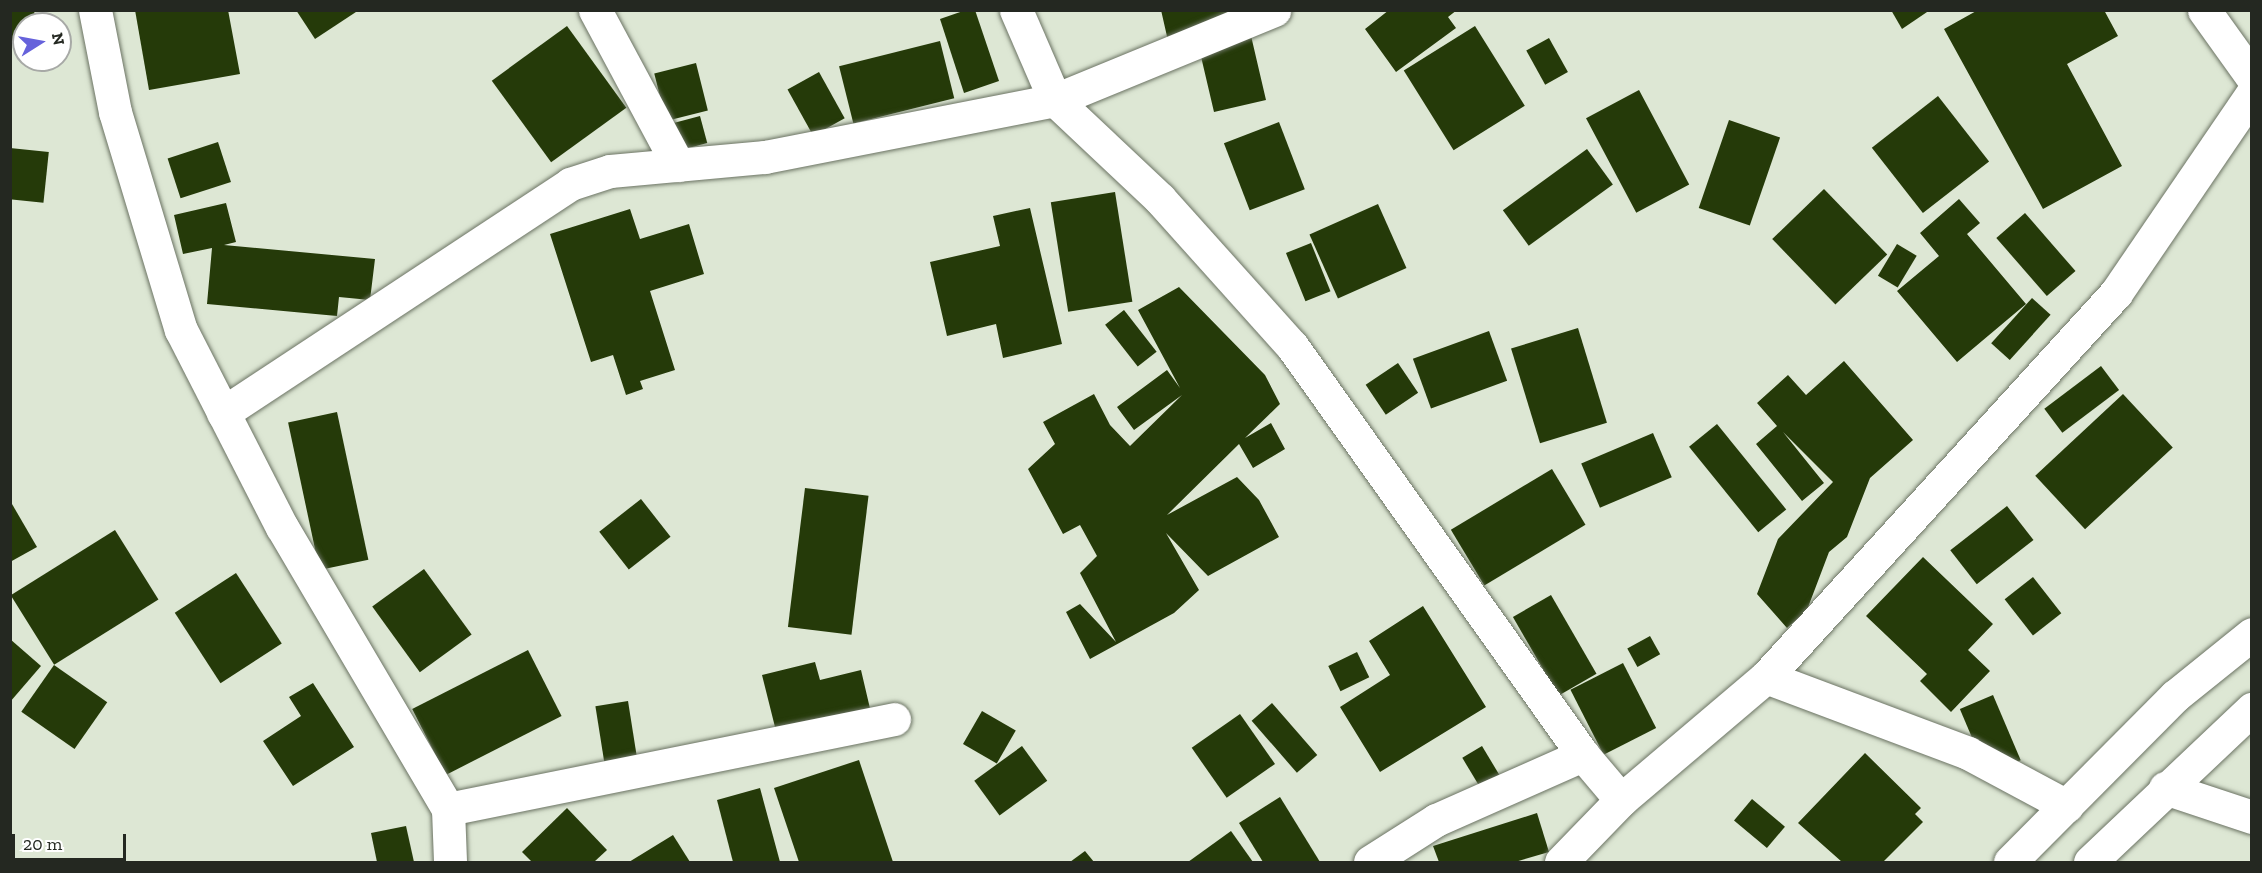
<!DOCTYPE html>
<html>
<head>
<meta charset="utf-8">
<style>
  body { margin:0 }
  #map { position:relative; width:2262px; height:873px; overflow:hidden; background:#dde7d4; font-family:"Zilla Slab",serif }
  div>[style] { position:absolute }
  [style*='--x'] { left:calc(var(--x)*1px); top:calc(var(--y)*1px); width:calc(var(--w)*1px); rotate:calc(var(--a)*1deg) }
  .building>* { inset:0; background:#253a09; transform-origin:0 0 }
  .roads { filter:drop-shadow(0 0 2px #6b7363) drop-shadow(0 0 2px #6b7363) }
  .minor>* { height:33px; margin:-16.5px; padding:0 16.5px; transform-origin:16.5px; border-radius:16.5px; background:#fff }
  .major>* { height:33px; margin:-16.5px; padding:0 16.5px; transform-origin:16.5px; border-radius:16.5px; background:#fff }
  span { translate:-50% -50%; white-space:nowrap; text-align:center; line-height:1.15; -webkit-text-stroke:6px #fff; paint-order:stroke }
  .frame { position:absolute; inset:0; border:12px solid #242821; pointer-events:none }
  .north { position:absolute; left:12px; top:12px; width:60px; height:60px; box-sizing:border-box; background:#fff; border:2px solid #a7a9a6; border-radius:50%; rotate:79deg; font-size:16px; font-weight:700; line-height:24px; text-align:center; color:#242821 }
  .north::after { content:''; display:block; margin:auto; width:21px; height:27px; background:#6662db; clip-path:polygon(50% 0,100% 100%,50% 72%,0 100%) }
  .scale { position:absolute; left:12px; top:834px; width:114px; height:27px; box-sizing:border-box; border:3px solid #242821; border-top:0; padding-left:8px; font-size:18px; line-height:21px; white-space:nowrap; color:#242821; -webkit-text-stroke:4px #fff; paint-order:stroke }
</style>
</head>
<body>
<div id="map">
  <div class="building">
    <i style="clip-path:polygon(10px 10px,34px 10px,36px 24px,24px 24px,24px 41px,10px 43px)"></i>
    <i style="clip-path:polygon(135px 10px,228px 10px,240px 74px,149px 90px)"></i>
    <i style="clip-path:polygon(296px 10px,359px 10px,315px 39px)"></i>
    <i style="clip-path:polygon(966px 10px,975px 10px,999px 81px,964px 93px,940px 19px)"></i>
    <i style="clip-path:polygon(1161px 10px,1245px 10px,1266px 100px,1214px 112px,1199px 48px,1171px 54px)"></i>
    <i style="clip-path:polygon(1389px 10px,1457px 10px,1448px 17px,1456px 28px,1396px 72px,1365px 29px)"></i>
    <i style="clip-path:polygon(1891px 10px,1930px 10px,1902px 29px)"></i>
    <i style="clip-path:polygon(1978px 10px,2104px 10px,2118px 36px,2067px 64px,2122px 166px,2043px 209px,1944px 29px)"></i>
    <i style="left:567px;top:26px;width:101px;height:93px;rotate:54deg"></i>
    <i style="left:1475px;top:26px;width:94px;height:84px;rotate:58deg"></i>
    <i style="left:1549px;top:38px;width:39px;height:26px;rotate:61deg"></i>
    <i style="left:940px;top:41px;width:59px;height:104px;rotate:76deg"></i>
    <i style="left:696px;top:63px;width:49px;height:43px;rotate:76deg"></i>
    <i style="left:819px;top:72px;width:53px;height:36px;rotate:61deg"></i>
    <i style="left:1639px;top:90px;width:107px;height:60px;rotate:62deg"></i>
    <i style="left:1938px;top:96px;width:83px;height:84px;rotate:52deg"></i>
    <i style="left:700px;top:116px;width:28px;height:35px;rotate:75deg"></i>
    <i style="left:1729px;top:120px;width:54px;height:93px;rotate:19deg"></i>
    <i style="left:1279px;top:122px;width:72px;height:59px;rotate:69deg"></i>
    <i style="left:218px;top:142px;width:42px;height:53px;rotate:72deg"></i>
    <i style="left:10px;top:148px;width:39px;height:51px;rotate:6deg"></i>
    <i style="left:1587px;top:149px;width:44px;height:104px;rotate:54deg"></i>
    <i style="left:1824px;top:189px;width:91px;height:72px;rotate:46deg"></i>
    <i style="left:1115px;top:192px;width:111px;height:65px;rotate:81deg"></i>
    <i style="clip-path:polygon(1959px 199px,1980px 223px,1967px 234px,2026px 304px,1957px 362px,1897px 291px,1939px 256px,1920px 233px)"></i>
    <i style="clip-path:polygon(226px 203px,236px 242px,224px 245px,375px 259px,370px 300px,339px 297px,337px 316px,207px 304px,212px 248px,183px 254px,174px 215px)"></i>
    <i style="left:1378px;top:204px;width:70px;height:75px;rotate:66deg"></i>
    <i style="clip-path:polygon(1030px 208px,1062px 344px,1003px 358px,996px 324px,947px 336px,930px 262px,1000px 246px,993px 216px)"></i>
    <i style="clip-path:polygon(630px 209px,640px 239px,689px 224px,704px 274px,650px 291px,675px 370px,640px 381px,643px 389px,626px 395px,613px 355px,591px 362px,550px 234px)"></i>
    <i style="left:2025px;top:213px;width:77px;height:38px;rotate:49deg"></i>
    <i style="left:1311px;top:243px;width:52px;height:27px;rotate:68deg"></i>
    <i style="left:1897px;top:244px;width:23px;height:37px;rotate:31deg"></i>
    <i style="clip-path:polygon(1179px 287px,1265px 375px,1280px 404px,1245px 438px,1271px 423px,1285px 449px,1253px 468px,1239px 444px,1167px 515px,1237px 477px,1259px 500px,1279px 537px,1208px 576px,1166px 533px,1199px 590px,1174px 613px,1090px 659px,1066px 612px,1080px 604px,1116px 642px,1080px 573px,1097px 556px,1080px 525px,1063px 534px,1028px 469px,1055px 444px,1043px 422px,1094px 394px,1110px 425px,1130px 446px,1182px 395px,1134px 430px,1117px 407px,1167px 370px,1180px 388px,1138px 310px)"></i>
    <i style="left:2032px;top:298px;width:25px;height:61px;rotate:42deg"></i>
    <i style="left:1124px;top:310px;width:53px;height:24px;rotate:52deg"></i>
    <i style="left:1578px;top:328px;width:99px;height:70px;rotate:73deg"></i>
    <i style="left:1489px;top:331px;width:53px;height:81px;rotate:70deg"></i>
    <i style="clip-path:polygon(1844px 361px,1913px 440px,1870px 478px,1847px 537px,1829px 552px,1807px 610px,1787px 628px,1757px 594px,1778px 539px,1833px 482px,1783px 432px,1824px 483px,1802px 501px,1756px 444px,1777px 426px,1757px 403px,1788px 375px,1806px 395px)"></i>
    <i style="left:1398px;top:363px;width:36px;height:39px;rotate:56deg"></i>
    <i style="left:2101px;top:366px;width:30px;height:71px;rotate:53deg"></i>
    <i style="left:2123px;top:394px;width:73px;height:120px;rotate:47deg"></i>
    <i style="left:337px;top:412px;width:151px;height:50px;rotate:78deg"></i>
    <i style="left:1717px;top:424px;width:110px;height:36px;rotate:51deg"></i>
    <i style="left:1653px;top:433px;width:48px;height:78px;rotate:67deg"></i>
    <i style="left:1552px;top:469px;width:65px;height:118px;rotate:59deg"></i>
    <i style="left:805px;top:488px;width:64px;height:140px;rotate:7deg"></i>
    <i style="left:641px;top:499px;width:48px;height:53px;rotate:52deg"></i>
    <i style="clip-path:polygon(12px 504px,37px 547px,10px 562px,10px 505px)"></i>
    <i style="left:2007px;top:506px;width:43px;height:72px;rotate:52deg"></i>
    <i style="left:115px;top:530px;width:82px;height:123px;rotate:58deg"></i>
    <i style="clip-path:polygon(1923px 557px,1993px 624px,1968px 650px,1990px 671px,1951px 712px,1920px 681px,1927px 674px,1866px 616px)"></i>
    <i style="left:424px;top:569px;width:81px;height:64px;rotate:54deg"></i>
    <i style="left:236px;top:573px;width:84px;height:73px;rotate:57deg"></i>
    <i style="left:2033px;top:577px;width:46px;height:36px;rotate:52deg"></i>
    <i style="left:1551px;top:595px;width:91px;height:44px;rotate:60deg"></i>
    <i style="clip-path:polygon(1423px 606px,1486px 707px,1380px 772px,1340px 707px,1390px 675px,1369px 641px)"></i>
    <i style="left:1650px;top:636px;width:21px;height:26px;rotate:61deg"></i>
    <i style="clip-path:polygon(10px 639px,41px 666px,10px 702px)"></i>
    <i style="left:528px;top:650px;width:74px;height:130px;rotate:63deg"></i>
    <i style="left:1357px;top:652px;width:28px;height:32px;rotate:64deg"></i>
    <i style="clip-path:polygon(815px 662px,820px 680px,861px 670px,872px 717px,778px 739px,762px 675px)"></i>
    <i style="left:1623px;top:663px;width:73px;height:59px;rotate:63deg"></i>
    <i style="left:54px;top:665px;width:65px;height:57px;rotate:35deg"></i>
    <i style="clip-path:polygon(313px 683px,354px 747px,293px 786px,263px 741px,301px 716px,289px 697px)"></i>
    <i style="left:1993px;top:695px;width:71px;height:36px;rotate:67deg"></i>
    <i style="left:628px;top:701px;width:78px;height:33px;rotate:81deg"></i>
    <i style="left:1272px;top:703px;width:69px;height:27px;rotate:49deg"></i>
    <i style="left:982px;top:711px;width:39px;height:38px;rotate:30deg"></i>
    <i style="left:1240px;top:714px;width:61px;height:59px;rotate:55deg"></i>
    <i style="left:1022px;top:746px;width:43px;height:59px;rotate:54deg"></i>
    <i style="left:1482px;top:746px;width:35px;height:23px;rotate:59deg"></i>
    <i style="clip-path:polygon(1865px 753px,1921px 808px,1915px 814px,1923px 822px,1883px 862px,1842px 862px,1798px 823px)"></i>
    <i style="clip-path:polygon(859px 760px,893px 862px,799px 862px,774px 788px)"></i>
    <i style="clip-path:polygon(760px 788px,780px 862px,733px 862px,717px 800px)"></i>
    <i style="clip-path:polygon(1280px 797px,1320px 862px,1263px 862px,1239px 823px)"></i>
    <i style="left:1752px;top:799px;width:43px;height:28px;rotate:40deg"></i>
    <i style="clip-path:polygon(567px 808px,607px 850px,594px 862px,532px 862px,522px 852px)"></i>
    <i style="clip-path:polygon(1537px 813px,1549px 852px,1515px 862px,1439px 862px,1433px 846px)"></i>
    <i style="clip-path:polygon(406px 826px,414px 862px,377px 862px,371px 833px)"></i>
    <i style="clip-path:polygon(1231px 831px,1253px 862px,1188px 862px)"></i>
    <i style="clip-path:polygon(673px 835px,690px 862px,629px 862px)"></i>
    <i style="clip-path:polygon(1085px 851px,1094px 862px,1070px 862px)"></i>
  </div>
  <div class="roads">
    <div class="minor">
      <i style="--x:95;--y:10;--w:104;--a:78.9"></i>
      <i style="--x:115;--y:112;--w:228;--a:73.2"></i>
      <i style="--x:181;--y:330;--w:221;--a:62.9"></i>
      <i style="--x:282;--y:527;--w:327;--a:59.5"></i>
      <i style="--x:448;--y:809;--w:53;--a:87.8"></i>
      <i style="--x:595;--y:10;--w:176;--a:61.8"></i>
      <i style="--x:1016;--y:10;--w:98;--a:66.6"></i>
      <i style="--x:1055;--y:100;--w:144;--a:43.3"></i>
      <i style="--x:1160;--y:199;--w:198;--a:48.1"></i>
      <i style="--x:1292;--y:346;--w:502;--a:54.57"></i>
      <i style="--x:1583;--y:755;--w:59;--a:49.8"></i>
      <i style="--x:2204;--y:10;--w:82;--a:54.4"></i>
      <i style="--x:223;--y:413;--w:416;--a:-33.4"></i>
      <i style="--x:570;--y:184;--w:42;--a:-18"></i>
      <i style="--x:610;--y:171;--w:156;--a:-5.2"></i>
      <i style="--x:765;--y:157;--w:296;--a:-11.1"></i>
      <i style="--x:1055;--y:100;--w:237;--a:-22.3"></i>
      <i style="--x:1766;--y:677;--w:216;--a:20.6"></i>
      <i style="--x:1968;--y:753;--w:112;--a:28.2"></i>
      <i style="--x:2165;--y:788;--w:92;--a:18.4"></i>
      <i style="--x:448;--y:809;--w:455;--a:-11.4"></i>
      <i style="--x:1370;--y:862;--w:78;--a:-32.5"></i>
      <i style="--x:1436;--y:820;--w:161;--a:-23.9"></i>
      <i style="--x:1561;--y:862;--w:86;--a:-45.9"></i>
      <i style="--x:1621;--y:800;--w:190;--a:-40.3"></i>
      <i style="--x:1766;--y:677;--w:520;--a:-47.65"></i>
      <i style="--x:2116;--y:293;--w:241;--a:-55.7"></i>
    </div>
    <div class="major">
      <i style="--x:2010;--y:862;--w:234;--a:-45.2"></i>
      <i style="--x:2175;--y:696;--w:99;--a:-38.8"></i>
      <i style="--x:2090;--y:862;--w:223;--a:-43.4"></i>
    </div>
  </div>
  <div class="frame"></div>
  <div class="north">N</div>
  <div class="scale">20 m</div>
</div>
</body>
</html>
